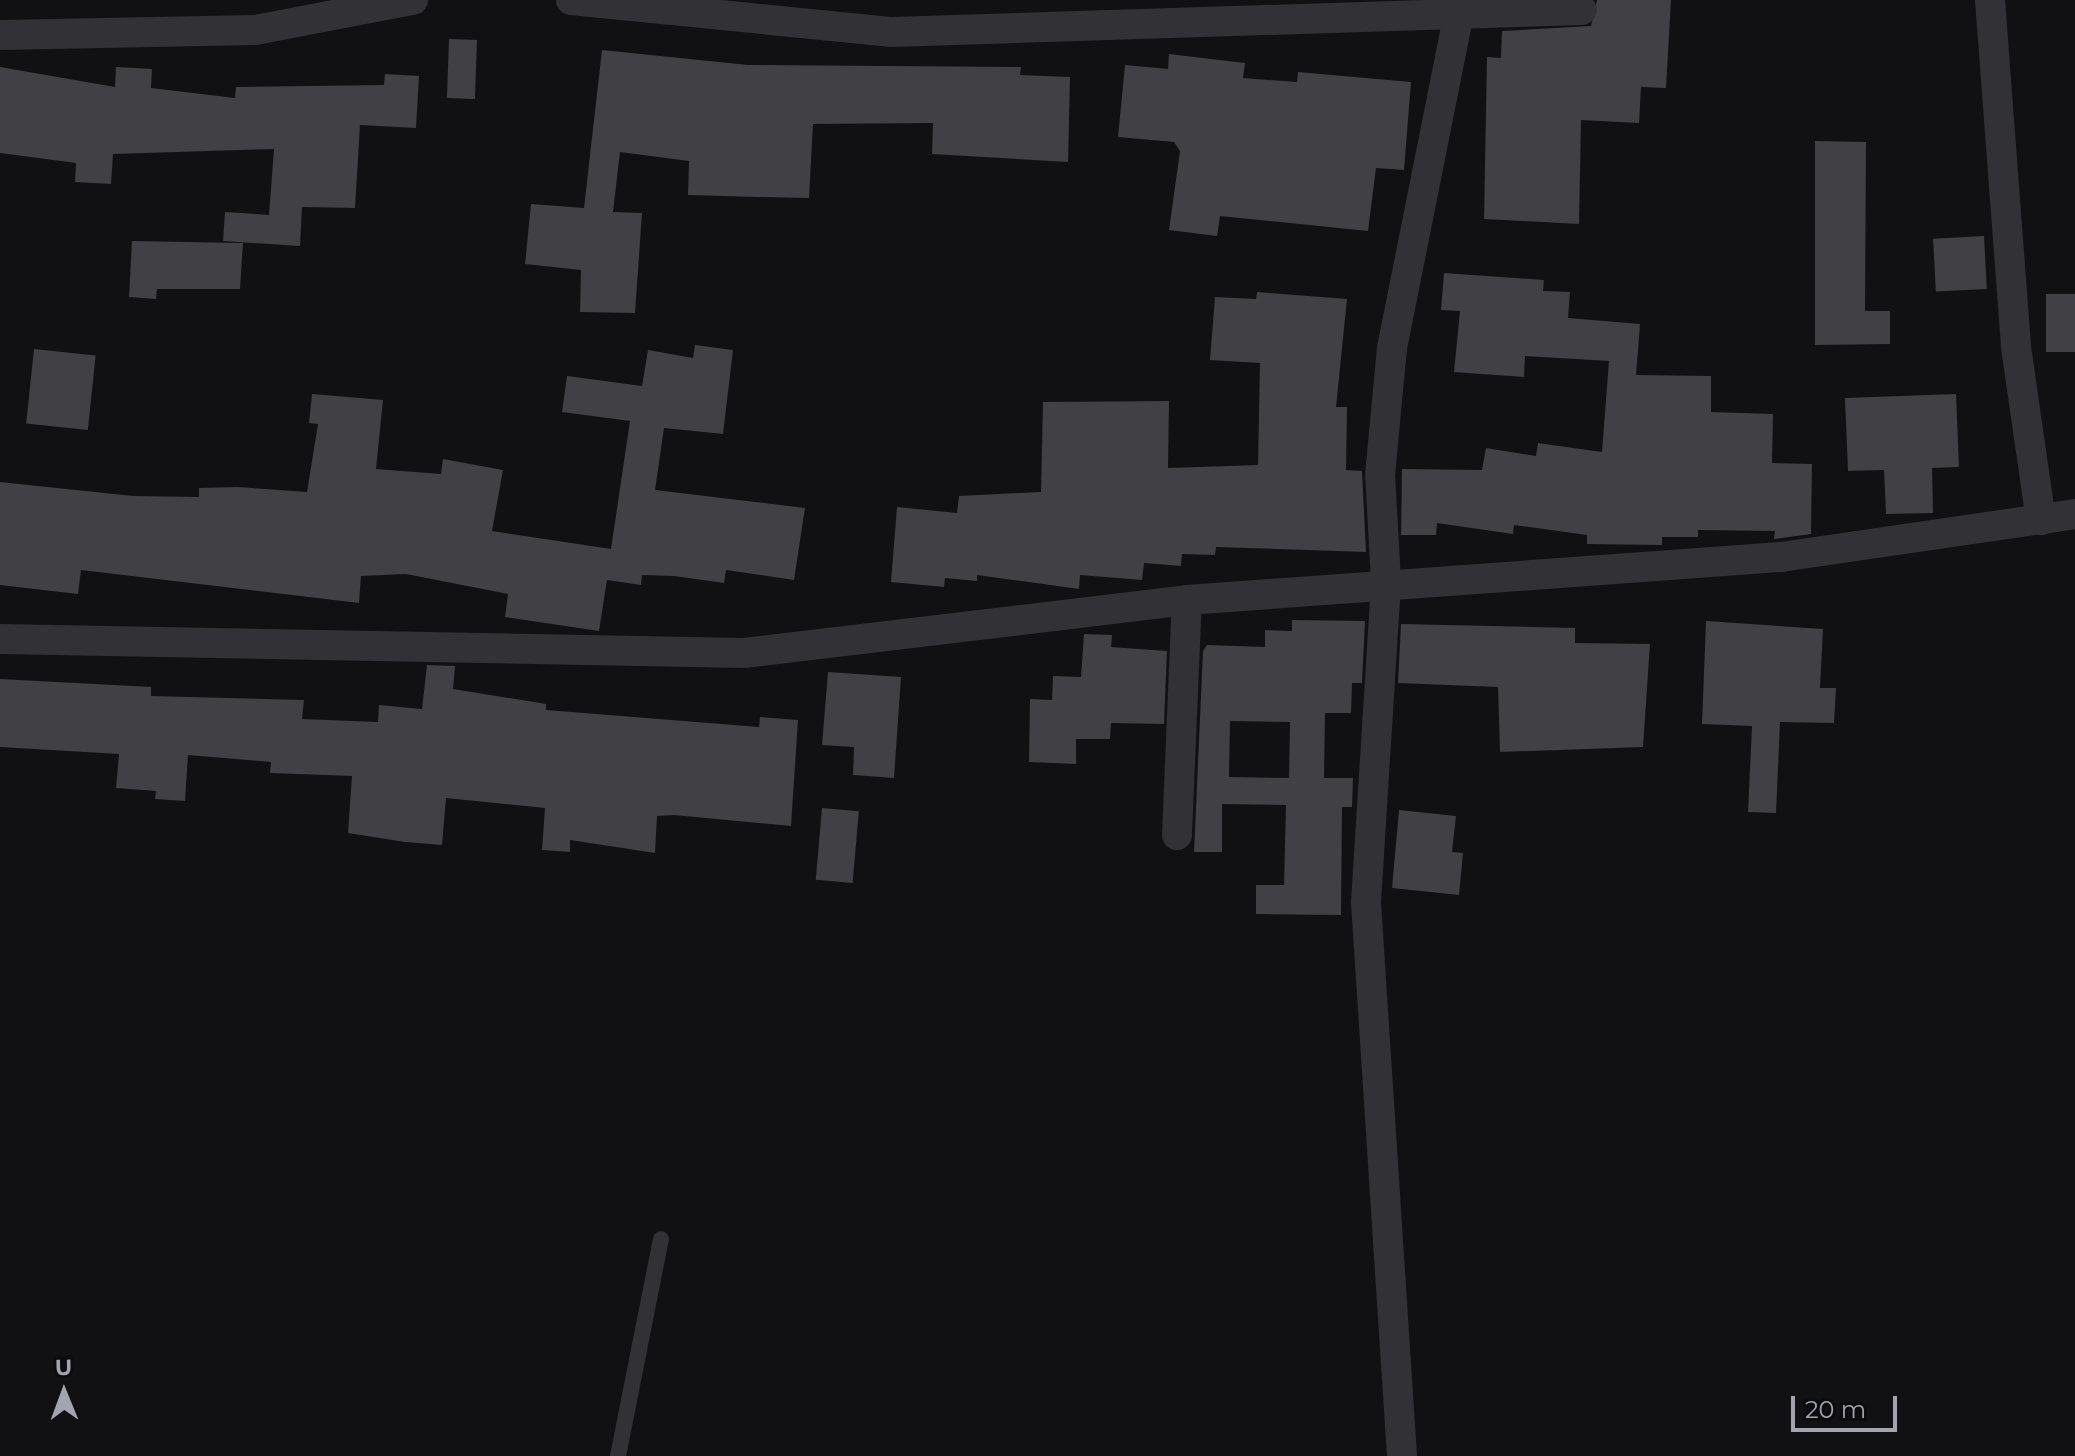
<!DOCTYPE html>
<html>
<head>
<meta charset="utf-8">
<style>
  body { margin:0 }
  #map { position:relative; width:2075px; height:1456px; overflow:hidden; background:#111012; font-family:Montserrat,sans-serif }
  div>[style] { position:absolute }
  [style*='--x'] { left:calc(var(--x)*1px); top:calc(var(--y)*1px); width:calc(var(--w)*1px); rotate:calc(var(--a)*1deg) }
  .building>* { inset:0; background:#404045; transform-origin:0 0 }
  .lane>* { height:16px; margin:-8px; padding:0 8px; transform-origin:8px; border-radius:8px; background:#323236 }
  .street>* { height:30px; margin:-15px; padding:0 15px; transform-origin:15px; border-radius:15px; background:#323236 }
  span { translate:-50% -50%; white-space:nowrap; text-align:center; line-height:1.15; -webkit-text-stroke:8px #0c0b0d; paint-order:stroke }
  .north { position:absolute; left:24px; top:1352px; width:80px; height:80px; -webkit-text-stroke:6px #0c0b0d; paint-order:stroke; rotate:359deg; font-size:22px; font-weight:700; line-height:32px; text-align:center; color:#a2a5b1 }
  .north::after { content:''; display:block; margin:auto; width:28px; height:36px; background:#a2a5b1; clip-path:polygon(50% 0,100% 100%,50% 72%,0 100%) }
  .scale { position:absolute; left:1791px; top:1396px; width:106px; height:36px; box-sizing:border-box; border:4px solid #a2a5b1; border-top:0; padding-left:10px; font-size:24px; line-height:28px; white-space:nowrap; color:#a2a5b1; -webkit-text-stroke:6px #0c0b0d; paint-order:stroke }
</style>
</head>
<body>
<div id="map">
  <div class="building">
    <i style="clip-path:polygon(1597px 0,1671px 0,1666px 88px,1641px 87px,1639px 123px,1581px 120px,1579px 224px,1484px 219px,1487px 57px,1501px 58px,1502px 31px,1591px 26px)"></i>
    <i style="left:449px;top:39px;width:28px;height:59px;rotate:2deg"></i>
    <i style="clip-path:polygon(602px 50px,748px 65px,1021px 67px,1020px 75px,1070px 77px,1068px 162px,932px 154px,933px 123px,813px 124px,809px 198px,758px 197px,688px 195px,689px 161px,620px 152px,613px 212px,642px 213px,635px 313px,580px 312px,581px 270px,525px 264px,531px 204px,584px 208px)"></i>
    <i style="clip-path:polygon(1169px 54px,1245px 63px,1243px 78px,1297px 82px,1298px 72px,1411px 82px,1404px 170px,1376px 168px,1368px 231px,1220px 216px,1217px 236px,1169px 230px,1180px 151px,1174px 142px,1118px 137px,1125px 65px,1168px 69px)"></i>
    <i style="clip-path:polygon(0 67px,115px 87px,116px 67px,152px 69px,151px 88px,235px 98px,236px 87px,384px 85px,385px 74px,419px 76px,416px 128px,360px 125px,355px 208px,302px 207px,300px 246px,223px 241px,225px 212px,269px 215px,274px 149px,113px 154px,111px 184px,75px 182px,76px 163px,0 153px)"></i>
    <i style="clip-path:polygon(1815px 141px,1866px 142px,1865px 311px,1890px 311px,1890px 344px,1815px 345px)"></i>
    <i style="left:1984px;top:236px;width:53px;height:51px;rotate:87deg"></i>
    <i style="clip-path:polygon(132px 241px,243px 243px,240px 289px,157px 289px,156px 299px,129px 297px)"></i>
    <i style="clip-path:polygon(1444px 273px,1544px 280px,1543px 291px,1570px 292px,1568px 318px,1640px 324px,1636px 375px,1711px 376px,1711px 412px,1773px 414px,1772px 463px,1812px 464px,1811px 534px,1774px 539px,1775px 531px,1698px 530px,1698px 537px,1662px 537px,1662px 545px,1587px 544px,1587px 535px,1514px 525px,1513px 534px,1437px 523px,1436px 535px,1401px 535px,1402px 469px,1482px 470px,1486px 448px,1536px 456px,1538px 443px,1602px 452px,1609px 361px,1525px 356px,1524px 377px,1454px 372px,1460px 311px,1441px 310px)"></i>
    <i style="clip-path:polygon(1257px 292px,1347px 299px,1336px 407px,1347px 407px,1346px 470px,1362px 471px,1366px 552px,1216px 547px,1215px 555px,1182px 554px,1181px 566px,1144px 563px,1142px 580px,1080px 575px,1079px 589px,977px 575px,977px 581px,945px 578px,944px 587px,891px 582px,897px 507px,957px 513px,959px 496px,1041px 492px,1043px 402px,1169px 401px,1168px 468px,1258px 465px,1260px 363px,1210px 360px,1215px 297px,1256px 299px)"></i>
    <i style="left:2075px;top:294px;width:58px;height:29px;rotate:90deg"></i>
    <i style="clip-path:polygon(695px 345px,733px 350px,723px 434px,664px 428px,655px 490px,805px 508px,794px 580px,726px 570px,724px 583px,674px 576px,642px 575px,641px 585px,607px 580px,599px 631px,505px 617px,508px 594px,406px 574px,361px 576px,359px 603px,81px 570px,78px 594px,0 585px,0 482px,133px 496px,199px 497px,199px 488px,238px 487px,307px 492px,318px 424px,309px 423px,312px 394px,383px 400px,376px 469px,441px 474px,443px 459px,503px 470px,492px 531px,611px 549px,630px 421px,562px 412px,567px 376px,642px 386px,648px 350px,693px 358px)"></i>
    <i style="left:34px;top:349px;width:62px;height:75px;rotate:6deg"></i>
    <i style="clip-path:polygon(1956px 394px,1959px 467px,1932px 468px,1933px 513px,1886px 514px,1884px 470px,1848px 471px,1845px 398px)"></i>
    <i style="clip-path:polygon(evenodd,1292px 620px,1365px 621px,1362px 683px,1352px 683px,1351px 713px,1325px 713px,1324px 778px,1353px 778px,1352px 807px,1342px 807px,1341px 915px,1256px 914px,1256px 885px,1284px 885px,1286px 805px,1222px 804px,1222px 852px,1194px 852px,1203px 651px,1207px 645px,1265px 647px,1265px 630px,1292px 631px,1292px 620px,1230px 721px,1290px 722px,1289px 778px,1229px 777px,1230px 721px)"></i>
    <i style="clip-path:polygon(1706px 621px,1823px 629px,1820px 688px,1836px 688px,1834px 723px,1780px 722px,1776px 813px,1748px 812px,1752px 726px,1702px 724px)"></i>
    <i style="clip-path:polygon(1401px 624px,1575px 628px,1575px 643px,1650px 644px,1643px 747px,1500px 752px,1498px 687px,1398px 683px)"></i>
    <i style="clip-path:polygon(1084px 634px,1112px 635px,1111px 647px,1167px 651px,1164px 724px,1111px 723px,1110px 739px,1076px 739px,1076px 764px,1029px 762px,1030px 699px,1052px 700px,1053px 676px,1081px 677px)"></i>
    <i style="clip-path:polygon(427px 665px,455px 666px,453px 689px,546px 704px,546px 710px,759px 727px,760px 717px,798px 720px,791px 826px,674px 815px,657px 816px,655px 853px,570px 840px,570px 852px,542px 850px,545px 808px,446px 798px,442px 845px,405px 842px,348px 833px,352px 776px,270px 773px,271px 762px,188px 755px,185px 801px,155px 799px,156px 791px,116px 788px,119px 754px,0 747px,0 679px,151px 687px,151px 696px,304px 700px,302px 719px,378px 722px,379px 705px,422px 709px)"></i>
    <i style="clip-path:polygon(828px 672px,901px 677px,894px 778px,853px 775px,854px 747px,822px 745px)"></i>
    <i style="left:822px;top:808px;width:37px;height:72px;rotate:5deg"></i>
    <i style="clip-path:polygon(1399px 810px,1456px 816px,1452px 852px,1463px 853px,1459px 895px,1392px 888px)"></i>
  </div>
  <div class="lane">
    <i style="--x:618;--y:1456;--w:221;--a:-78.8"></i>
  </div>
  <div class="street">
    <i style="--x:571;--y:0;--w:323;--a:5.7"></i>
    <i style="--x:892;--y:32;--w:690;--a:-1.83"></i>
    <i style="--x:1990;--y:0;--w:348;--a:85.7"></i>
    <i style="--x:2016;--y:347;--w:175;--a:81.8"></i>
    <i style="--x:0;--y:35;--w:255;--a:-1.1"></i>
    <i style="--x:255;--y:30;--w:161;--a:-10.8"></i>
    <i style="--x:0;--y:639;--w:744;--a:1.08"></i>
    <i style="--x:744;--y:653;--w:446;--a:-6.8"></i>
    <i style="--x:1187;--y:600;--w:596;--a:-4.14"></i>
    <i style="--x:1781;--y:557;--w:297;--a:-8.3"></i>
    <i style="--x:1177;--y:835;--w:235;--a:-87.6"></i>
    <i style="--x:1402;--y:1456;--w:555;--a:-93.72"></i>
    <i style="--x:1366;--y:902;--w:322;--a:-86.4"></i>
    <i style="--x:1386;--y:581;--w:106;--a:-93.2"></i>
    <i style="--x:1380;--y:475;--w:128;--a:-84.6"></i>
    <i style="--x:1392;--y:348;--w:338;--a:-78.7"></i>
  </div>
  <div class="north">U</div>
  <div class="scale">20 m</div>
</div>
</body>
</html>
